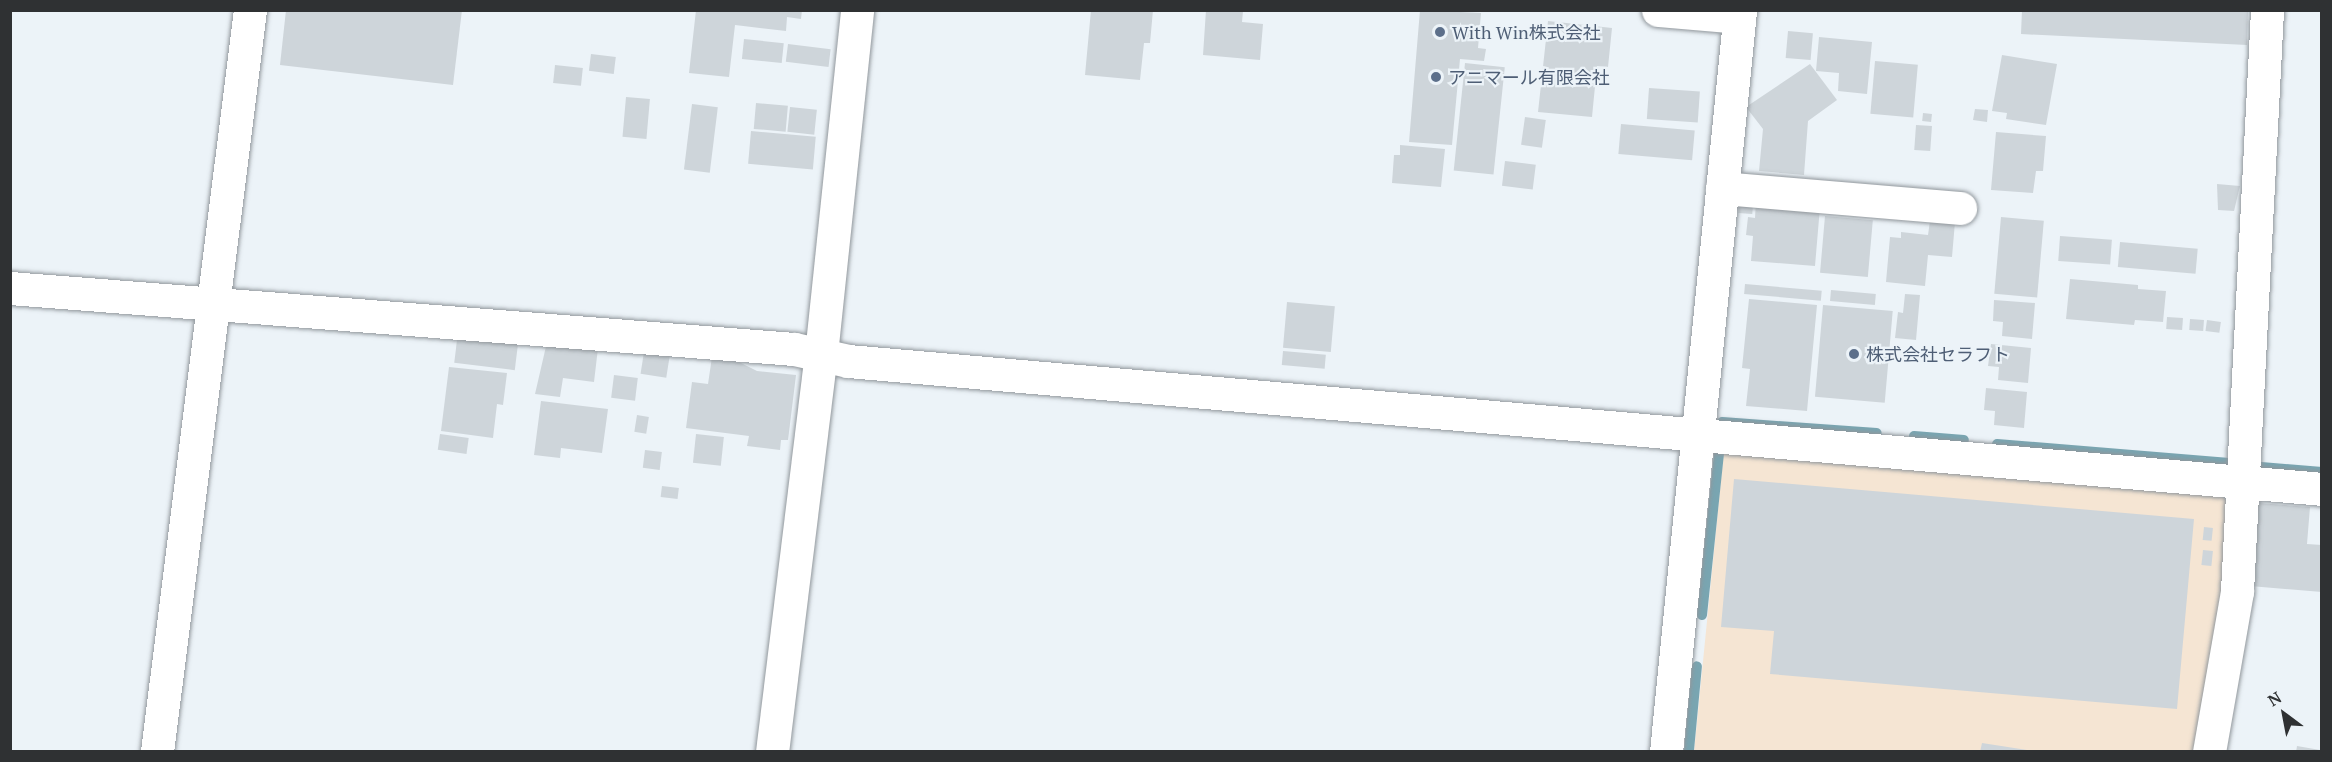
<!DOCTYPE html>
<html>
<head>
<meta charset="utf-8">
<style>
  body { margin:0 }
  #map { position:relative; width:2332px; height:762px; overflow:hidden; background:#ecf3f8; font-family:"PT Serif","Noto Sans JP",serif }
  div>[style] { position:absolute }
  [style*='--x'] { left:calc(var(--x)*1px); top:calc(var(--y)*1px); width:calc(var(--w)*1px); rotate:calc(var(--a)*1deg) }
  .industrial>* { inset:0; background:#f5e5d3 }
  .stream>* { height:10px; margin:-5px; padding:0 5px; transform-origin:5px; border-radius:5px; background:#79a5b1 }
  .building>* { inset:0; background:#ced5da; transform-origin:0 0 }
  .roads { filter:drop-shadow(0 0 2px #91979c) drop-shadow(0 0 2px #91979c) }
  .minor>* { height:33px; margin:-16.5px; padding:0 16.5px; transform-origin:16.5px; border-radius:16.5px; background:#fff }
  .tertiary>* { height:33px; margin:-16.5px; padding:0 16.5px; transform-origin:16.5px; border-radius:16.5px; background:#fff }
  .dots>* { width:16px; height:16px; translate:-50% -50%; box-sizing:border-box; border:3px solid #ecf3f8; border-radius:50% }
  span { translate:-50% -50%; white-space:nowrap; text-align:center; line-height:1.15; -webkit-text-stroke:4.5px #ecf3f8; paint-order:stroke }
  .service-label { font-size:18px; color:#4e5e75 }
  .left { translate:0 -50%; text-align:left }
  .frame { position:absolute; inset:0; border:12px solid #2f3133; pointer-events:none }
  .north { position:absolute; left:2254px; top:684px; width:60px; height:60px; -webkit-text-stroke:4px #ecf3f8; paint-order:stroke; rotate:328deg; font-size:16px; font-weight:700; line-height:24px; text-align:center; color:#2f3133 }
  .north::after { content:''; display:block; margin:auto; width:21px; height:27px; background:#2f3133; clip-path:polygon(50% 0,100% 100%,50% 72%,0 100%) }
</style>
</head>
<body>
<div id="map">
  <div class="industrial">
    <i style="clip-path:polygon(1724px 450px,2220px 493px,2229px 504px,2225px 589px,2197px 751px,1694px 752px)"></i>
  </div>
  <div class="stream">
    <i style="--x:1722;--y:422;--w:155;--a:4.1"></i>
    <i style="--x:1914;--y:436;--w:50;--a:4.6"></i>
    <i style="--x:1997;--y:444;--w:230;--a:4.7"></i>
    <i style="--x:2261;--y:467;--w:61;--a:4.7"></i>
    <i style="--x:1702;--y:615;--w:164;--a:-84"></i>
    <i style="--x:1689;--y:750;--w:84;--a:-84.6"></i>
  </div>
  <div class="building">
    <i style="clip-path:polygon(286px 10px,462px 10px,453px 85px,280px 65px)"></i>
    <i style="clip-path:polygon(696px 10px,802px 10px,801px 19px,787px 17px,786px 31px,735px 25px,729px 77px,689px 73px)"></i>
    <i style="clip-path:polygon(1091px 10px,1153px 10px,1150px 43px,1144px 43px,1140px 80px,1085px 75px)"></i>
    <i style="clip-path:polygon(1206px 10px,1243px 11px,1242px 22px,1263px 24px,1260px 60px,1203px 55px)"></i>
    <i style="clip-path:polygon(1420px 10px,1481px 13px,1478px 48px,1486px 49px,1484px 61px,1460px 59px,1452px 145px,1409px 142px)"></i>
    <i style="clip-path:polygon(2022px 10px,2248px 10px,2247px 45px,2021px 34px)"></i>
    <i style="clip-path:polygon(1548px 21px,1612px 28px,1608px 67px,1597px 66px,1592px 117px,1538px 112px)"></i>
    <i style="left:1788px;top:31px;width:25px;height:27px;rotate:5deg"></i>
    <i style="clip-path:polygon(1819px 37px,1872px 42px,1867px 94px,1838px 91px,1839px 73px,1816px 71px)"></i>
    <i style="left:744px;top:39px;width:40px;height:20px;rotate:6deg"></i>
    <i style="left:788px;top:44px;width:43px;height:18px;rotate:7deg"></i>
    <i style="left:591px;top:54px;width:25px;height:17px;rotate:7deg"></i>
    <i style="clip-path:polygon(2002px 55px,2057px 64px,2046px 125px,2006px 119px,2007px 113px,1992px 111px)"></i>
    <i style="left:1875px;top:61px;width:43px;height:53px;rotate:5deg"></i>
    <i style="left:1465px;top:63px;width:40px;height:108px;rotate:6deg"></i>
    <i style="clip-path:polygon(1810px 64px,1837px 100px,1808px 121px,1804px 175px,1759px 171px,1763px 129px,1746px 107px)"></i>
    <i style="left:555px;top:65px;width:28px;height:18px;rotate:6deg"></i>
    <i style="left:1649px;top:88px;width:51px;height:31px;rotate:4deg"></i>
    <i style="left:626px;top:97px;width:24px;height:40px;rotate:5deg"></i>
    <i style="left:756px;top:103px;width:32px;height:26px;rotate:5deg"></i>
    <i style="left:692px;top:104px;width:26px;height:66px;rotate:7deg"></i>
    <i style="left:790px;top:107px;width:27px;height:25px;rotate:6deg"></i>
    <i style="clip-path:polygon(1975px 109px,1988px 110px,1987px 122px,1973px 120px)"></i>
    <i style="left:1923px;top:113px;width:9px;height:8px;rotate:6deg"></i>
    <i style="left:1525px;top:117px;width:21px;height:28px;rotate:8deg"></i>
    <i style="left:1621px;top:124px;width:74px;height:30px;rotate:5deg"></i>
    <i style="left:1916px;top:125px;width:16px;height:25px;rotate:4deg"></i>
    <i style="left:751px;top:131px;width:65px;height:33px;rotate:5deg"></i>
    <i style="clip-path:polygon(1996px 132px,2046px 136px,2043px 171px,2036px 171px,2033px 193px,1991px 190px)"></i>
    <i style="clip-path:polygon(1400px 145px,1445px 149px,1441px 187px,1392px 183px,1394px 155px,1400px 155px)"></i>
    <i style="left:1505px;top:161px;width:31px;height:25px;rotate:7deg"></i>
    <i style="clip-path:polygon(2217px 184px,2240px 186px,2234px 211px,2218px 210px)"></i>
    <i style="clip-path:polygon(1756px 201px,1820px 207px,1815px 266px,1751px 261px,1753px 236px,1746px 235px,1748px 217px,1755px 218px)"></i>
    <i style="left:1739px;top:203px;width:14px;height:10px;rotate:4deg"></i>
    <i style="left:1825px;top:216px;width:48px;height:57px;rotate:5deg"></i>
    <i style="left:2001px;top:217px;width:43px;height:77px;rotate:5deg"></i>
    <i style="clip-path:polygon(1930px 221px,1955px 222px,1952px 257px,1928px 255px,1925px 286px,1886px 282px,1890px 237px,1901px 238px,1901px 232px,1928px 235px)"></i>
    <i style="left:2060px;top:236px;width:52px;height:25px;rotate:4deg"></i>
    <i style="left:2120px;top:242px;width:78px;height:25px;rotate:5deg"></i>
    <i style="clip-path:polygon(2070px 279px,2138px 285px,2138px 289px,2166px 291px,2163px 322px,2135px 320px,2134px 325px,2066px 319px)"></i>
    <i style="left:1745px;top:284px;width:77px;height:10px;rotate:5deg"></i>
    <i style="left:1831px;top:290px;width:45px;height:11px;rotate:5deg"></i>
    <i style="clip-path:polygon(1905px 294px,1920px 295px,1916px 340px,1895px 338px,1898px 312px,1903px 313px)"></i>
    <i style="clip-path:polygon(1749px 299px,1817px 305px,1807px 411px,1746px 406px,1750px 369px,1742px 368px)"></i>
    <i style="clip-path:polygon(1994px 300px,2035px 303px,2032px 339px,2002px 336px,2003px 322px,1993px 321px)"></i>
    <i style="left:1287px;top:302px;width:48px;height:46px;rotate:5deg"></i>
    <i style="left:1823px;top:305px;width:70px;height:92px;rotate:5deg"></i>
    <i style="left:2167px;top:317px;width:16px;height:12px;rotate:4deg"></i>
    <i style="left:2190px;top:319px;width:14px;height:11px;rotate:4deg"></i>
    <i style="left:2207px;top:320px;width:14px;height:11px;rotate:8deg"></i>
    <i style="left:458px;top:332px;width:61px;height:31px;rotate:7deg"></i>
    <i style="clip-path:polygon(547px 342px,598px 348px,594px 382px,563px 378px,560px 397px,535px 394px)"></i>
    <i style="clip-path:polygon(1991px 344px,2031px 348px,2028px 383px,1998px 380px,1999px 367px,1988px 366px)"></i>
    <i style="left:1283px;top:351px;width:43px;height:14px;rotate:5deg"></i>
    <i style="left:644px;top:352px;width:26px;height:22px;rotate:9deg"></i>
    <i style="clip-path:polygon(712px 357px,735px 360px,757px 371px,796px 375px,788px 440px,781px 440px,780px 450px,747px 446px,749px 436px,686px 428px,692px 382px,708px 384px)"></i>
    <i style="clip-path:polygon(449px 367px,507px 373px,503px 405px,497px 404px,493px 438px,441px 431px)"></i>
    <i style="left:614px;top:375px;width:24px;height:23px;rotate:7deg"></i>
    <i style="clip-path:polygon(1986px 388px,2027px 392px,2024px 428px,1994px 425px,1995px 411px,1984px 410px)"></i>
    <i style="clip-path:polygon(541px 401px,608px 409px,602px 453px,561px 448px,560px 458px,534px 455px)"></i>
    <i style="left:637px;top:415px;width:12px;height:17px;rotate:9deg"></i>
    <i style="left:440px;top:434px;width:29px;height:16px;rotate:8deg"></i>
    <i style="left:696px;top:434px;width:28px;height:29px;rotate:6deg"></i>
    <i style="left:645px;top:450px;width:17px;height:18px;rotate:7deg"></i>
    <i style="clip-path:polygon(1734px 479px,2194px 519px,2177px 709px,1770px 674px,1774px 631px,1721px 627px)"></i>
    <i style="left:662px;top:486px;width:17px;height:11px;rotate:7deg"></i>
    <i style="clip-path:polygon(2258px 503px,2310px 507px,2307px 544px,2322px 545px,2322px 592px,2250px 586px)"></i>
    <i style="left:2204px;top:527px;width:9px;height:13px;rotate:6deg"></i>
    <i style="left:2203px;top:550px;width:10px;height:15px;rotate:6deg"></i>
    <i style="clip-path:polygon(1982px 743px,2027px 750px,2027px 752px,1980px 752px)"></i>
    <i style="clip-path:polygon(2297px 746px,2320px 750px,2320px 752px,2296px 752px)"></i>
  </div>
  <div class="roads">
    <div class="minor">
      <i style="--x:1658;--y:10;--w:81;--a:4.9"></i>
      <i style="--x:1722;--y:188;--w:239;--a:4.8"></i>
      <i style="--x:10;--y:288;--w:786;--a:4.45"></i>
      <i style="--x:794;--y:349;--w:55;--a:12.5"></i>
      <i style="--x:848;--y:361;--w:1480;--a:4.96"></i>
      <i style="--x:2209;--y:752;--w:163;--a:-80.1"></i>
      <i style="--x:2237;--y:591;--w:582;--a:-87.04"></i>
    </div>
    <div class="tertiary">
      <i style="--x:157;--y:752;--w:748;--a:-82.86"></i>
      <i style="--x:772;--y:752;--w:401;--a:-83"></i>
      <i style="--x:821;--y:354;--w:346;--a:-84"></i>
      <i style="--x:1666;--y:752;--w:746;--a:-84.3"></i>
    </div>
  </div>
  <div class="dots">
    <i style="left:1440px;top:32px;background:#5c6f8a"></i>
    <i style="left:1436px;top:77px;background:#5c6f8a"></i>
    <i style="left:1854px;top:354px;background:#5c6f8a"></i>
  </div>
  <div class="service-label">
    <span class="left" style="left:1452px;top:32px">With Win株式会社</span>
    <span class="left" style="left:1448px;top:77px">アニマール有限会社</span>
    <span class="left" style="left:1866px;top:354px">株式会社セラフト</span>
  </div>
  <div class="frame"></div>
  <div class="north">N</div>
</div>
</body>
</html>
